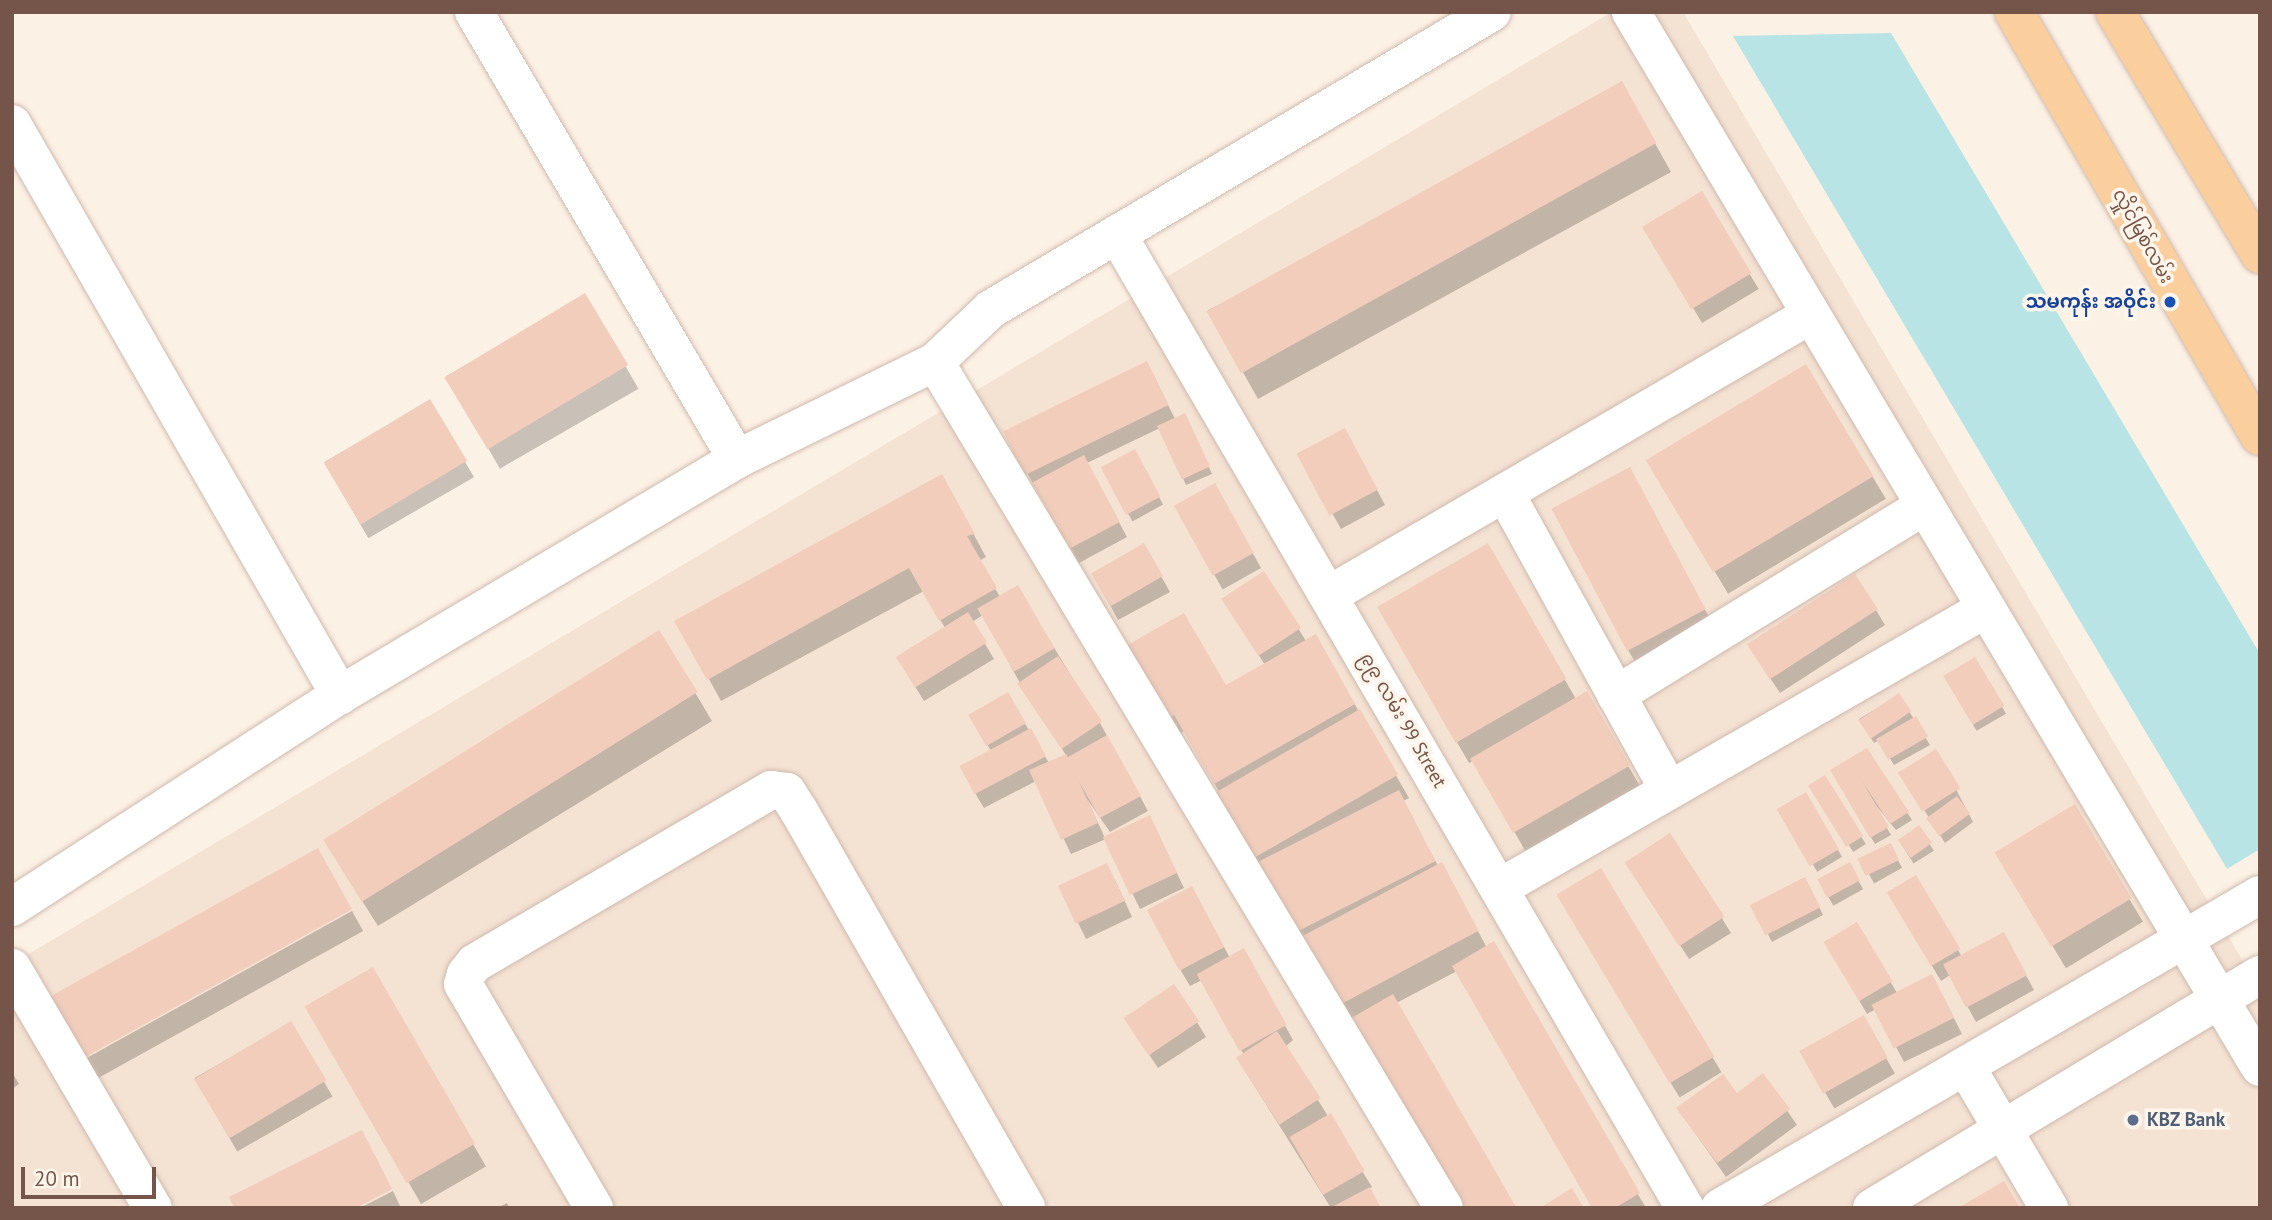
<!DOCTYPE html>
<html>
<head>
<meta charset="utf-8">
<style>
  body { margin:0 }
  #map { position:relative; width:2272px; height:1220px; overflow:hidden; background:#fcf1e5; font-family:"PT Sans","Noto Sans Myanmar",sans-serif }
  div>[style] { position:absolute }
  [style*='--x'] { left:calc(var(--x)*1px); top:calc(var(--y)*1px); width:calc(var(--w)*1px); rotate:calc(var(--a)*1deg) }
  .residential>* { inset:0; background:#f4e2d3 }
  .water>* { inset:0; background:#b9e4e6 }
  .shadow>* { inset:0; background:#0003; transform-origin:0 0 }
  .building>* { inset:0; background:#f2cdbc; transform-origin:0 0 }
  .roads { filter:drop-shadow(0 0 2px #d0baae) drop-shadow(0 0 2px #d0baae) }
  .minor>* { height:38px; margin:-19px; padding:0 19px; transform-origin:19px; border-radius:19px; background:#fff }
  .major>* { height:38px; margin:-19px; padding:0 19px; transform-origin:19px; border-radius:19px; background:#fbcf9d }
  .dots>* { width:19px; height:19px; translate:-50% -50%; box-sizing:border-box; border:4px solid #fff5eb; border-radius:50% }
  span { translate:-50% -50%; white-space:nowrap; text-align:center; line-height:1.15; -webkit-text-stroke:7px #fff5eb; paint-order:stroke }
  .street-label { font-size:19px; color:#75554a }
  .transit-label { font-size:19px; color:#164399; font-weight:700 }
  .right { translate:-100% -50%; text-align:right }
  .service-label { font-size:19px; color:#4e5e75; font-weight:700 }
  .left { translate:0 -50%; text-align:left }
  .frame { position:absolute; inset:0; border:14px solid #75554a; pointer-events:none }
  .scale { position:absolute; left:21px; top:1167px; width:135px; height:32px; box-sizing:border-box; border:4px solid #75554a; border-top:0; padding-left:9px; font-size:21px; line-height:24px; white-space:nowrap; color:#75554a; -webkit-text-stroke:5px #fff5eb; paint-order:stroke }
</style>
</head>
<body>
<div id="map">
  <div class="residential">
    <i style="clip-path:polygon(1612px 12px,1683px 12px,2260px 990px,2260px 1208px,12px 1208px,12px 964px)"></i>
  </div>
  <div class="water">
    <i style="clip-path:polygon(1891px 33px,2260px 654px,2260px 849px,2227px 869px,1733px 36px)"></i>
  </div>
  <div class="shadow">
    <i style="clip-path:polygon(1637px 111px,1671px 172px,1258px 399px,1208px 310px)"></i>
    <i style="left:1701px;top:193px;width:112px;height:66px;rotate:59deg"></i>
    <i style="left:585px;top:296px;width:107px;height:160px;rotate:60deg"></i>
    <i style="left:1806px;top:366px;width:155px;height:184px;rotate:59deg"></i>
    <i style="clip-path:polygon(1155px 378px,1175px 419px,1189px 422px,1212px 474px,1186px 485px,1160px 428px,1087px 463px,1127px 537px,1079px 563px,1027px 473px)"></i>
    <i style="left:430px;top:401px;width:88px;height:122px;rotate:60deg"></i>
    <i style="clip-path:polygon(1353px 445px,1385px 505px,1341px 529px,1300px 455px)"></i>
    <i style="left:1134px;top:452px;width:60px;height:35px;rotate:61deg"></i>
    <i style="left:1215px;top:485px;width:95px;height:44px;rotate:61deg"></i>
    <i style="clip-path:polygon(1642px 492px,1717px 632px,1641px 672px,1628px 650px)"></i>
    <i style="clip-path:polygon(954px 498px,986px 557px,979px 561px,1000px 597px,1017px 587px,1100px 723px,1148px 811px,1110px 832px,1087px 799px,1105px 838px,1150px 817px,1184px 888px,1140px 909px,1106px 839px,1071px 854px,1036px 781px,984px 808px,975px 793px,991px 751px,970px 715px,1007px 694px,1049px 763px,1066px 755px,1028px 698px,983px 615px,972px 622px,994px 659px,924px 701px,897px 657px,945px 628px,924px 591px,721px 701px,677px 621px)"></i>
    <i style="clip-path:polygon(1144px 546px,1170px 592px,1118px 620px,1110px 605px)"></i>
    <i style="clip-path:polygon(1487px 546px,1576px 699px,1586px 693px,1641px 788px,1527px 854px,1474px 760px,1469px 763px,1379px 607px)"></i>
    <i style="clip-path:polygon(1264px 573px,1306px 641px,1315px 636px,1409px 798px,1403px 801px,1438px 866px,1454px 886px,1487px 948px,1493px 944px,1646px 1208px,1594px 1208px,1457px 971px,1351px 1027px,1185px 731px,1175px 735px,1125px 649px,1225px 687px,1265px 665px,1232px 613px)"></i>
    <i style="clip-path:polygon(1876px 610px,1885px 625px,1780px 693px,1758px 660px)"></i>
    <i style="clip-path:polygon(659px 632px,712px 721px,378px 926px,340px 866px)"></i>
    <i style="left:1975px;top:660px;width:62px;height:34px;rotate:60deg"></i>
    <i style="clip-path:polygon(1899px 695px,1930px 745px,1894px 765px,1879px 740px,1874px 743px,1859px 719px)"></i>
    <i style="clip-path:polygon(1867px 750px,1912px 820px,1896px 830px,1869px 797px,1891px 835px,1875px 844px,1832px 771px)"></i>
    <i style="clip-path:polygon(1936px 751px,1973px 822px,1945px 843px,1900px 772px)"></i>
    <i style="left:1824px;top:777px;width:79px;height:15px;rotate:58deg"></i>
    <i style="left:1805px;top:795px;width:72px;height:29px;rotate:59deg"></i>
    <i style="left:2074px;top:807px;width:134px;height:90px;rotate:59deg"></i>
    <i style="left:1919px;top:827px;width:28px;height:24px;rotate:58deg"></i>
    <i style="clip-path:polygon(1670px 835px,1731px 933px,1689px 959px,1636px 877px)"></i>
    <i style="left:1890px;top:846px;width:25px;height:32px;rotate:61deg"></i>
    <i style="left:1849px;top:864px;width:29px;height:34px;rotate:61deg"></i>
    <i style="left:1600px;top:870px;width:236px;height:49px;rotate:59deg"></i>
    <i style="clip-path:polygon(1915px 877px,1962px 957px,2012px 950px,2034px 990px,1976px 1022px,1950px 975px,1941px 981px,1888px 893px)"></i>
    <i style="clip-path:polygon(1115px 880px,1132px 917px,1086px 939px,1060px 886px)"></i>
    <i style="clip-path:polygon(1809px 886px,1823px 915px,1772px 942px,1753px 906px)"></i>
    <i style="clip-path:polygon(1200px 903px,1230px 958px,1252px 966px,1293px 1040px,1285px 1047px,1372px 1187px,1331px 1208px,1247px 1074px,1244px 1055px,1202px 980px,1190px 986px,1181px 971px)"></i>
    <i style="left:352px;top:911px;width:23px;height:307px;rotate:61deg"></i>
    <i style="clip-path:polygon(1857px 924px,1897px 993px,1940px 991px,1962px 1034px,1904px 1062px,1876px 1009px,1867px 1014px,1825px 942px)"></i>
    <i style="left:372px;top:969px;width:228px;height:75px;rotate:60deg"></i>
    <i style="left:1863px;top:1018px;width:64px;height:70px;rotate:60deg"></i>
    <i style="clip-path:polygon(1197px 1022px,1206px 1037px,1158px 1068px,1134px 1032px)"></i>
    <i style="left:290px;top:1023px;width:85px;height:110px;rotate:60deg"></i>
    <i style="clip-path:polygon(12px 1072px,19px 1084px,12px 1089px)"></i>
    <i style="clip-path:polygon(1763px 1076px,1797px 1125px,1726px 1177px,1678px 1109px,1736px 1096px)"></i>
    <i style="clip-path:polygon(393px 1191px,401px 1208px,360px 1208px)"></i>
    <i style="clip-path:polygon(507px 1203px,509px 1208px,497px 1208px)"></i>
  </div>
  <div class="building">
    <i style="left:1622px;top:81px;width:71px;height:475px;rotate:61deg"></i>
    <i style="left:1702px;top:191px;width:96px;height:70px;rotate:59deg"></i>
    <i style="left:585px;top:293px;width:84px;height:164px;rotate:59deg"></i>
    <i style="left:1147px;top:361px;width:49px;height:160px;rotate:64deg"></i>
    <i style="left:1806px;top:364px;width:131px;height:187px;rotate:59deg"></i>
    <i style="left:430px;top:399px;width:72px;height:124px;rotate:59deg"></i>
    <i style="left:1185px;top:413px;width:59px;height:31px;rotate:65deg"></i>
    <i style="left:1345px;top:428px;width:70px;height:55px;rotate:62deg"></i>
    <i style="left:1135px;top:449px;width:54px;height:39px;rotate:62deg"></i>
    <i style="left:1084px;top:455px;width:76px;height:58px;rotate:62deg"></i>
    <i style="left:1630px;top:467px;width:161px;height:89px;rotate:62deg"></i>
    <i style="clip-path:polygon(942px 474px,975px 534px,967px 536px,997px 588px,939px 621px,909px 568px,707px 680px,674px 621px)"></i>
    <i style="left:1215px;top:483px;width:80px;height:47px;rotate:61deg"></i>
    <i style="left:1144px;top:543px;width:38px;height:61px;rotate:60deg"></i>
    <i style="left:1488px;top:543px;width:157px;height:128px;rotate:60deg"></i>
    <i style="left:1264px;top:571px;width:68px;height:51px;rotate:57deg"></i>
    <i style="left:1855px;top:574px;width:42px;height:129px;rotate:57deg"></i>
    <i style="left:1018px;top:585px;width:73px;height:47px;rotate:60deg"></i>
    <i style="left:968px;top:612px;width:36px;height:85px;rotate:58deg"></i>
    <i style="clip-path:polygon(1184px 613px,1226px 685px,1316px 634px,1355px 704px,1214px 784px,1174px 715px,1165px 721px,1122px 648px)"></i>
    <i style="left:659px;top:630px;width:73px;height:396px;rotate:58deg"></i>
    <i style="left:1058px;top:656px;width:79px;height:49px;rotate:56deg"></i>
    <i style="left:1975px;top:657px;width:57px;height:37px;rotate:59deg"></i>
    <i style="left:1587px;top:691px;width:86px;height:135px;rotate:60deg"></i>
    <i style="left:1008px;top:692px;width:36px;height:46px;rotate:60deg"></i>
    <i style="left:1899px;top:693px;width:22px;height:49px;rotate:56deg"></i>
    <i style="left:1360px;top:709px;width:76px;height:167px;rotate:60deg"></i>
    <i style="left:1916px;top:716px;width:24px;height:46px;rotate:60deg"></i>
    <i style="left:1031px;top:728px;width:32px;height:81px;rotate:62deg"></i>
    <i style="clip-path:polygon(1107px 735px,1141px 796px,1100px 818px,1079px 782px,1098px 823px,1061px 840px,1029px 770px,1066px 754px,1068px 757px)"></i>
    <i style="clip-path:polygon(1867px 748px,1909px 812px,1890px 824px,1862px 781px,1889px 827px,1870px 838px,1830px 770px)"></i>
    <i style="left:1936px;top:749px;width:46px;height:45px;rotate:58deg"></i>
    <i style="left:1825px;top:775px;width:72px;height:20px;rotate:58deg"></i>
    <i style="left:1399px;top:790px;width:80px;height:167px;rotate:63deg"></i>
    <i style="left:1806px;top:792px;width:66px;height:34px;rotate:60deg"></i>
    <i style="left:1957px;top:796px;width:22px;height:38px;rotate:54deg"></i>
    <i style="left:2075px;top:804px;width:110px;height:94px;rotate:59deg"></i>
    <i style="left:1150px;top:815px;width:64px;height:52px;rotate:65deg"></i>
    <i style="left:1919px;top:825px;width:22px;height:26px;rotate:54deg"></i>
    <i style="left:1670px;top:833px;width:100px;height:54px;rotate:57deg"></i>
    <i style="left:1891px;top:843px;width:19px;height:37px;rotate:65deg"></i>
    <i style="left:318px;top:848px;width:70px;height:311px;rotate:61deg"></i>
    <i style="left:1442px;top:862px;width:78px;height:161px;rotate:62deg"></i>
    <i style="left:1850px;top:862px;width:21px;height:37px;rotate:62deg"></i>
    <i style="left:1107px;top:863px;width:42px;height:54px;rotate:65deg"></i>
    <i style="left:1601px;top:868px;width:220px;height:52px;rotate:59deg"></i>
    <i style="left:1916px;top:875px;width:86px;height:34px;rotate:59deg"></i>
    <i style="left:1805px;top:877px;width:34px;height:62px;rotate:63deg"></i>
    <i style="left:1192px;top:886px;width:69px;height:51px;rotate:62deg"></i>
    <i style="left:1857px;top:922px;width:69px;height:39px;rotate:59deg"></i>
    <i style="left:2004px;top:932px;width:49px;height:69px;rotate:62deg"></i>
    <i style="clip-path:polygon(1494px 941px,1640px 1193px,1615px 1208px,1592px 1208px,1452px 966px)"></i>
    <i style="left:1244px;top:948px;width:88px;height:54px;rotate:61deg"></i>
    <i style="left:373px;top:967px;width:204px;height:79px;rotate:60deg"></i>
    <i style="left:1932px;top:974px;width:49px;height:68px;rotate:63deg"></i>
    <i style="left:1174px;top:984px;width:45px;height:61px;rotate:56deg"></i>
    <i style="left:1393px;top:994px;width:248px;height:48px;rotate:60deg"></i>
    <i style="left:1864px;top:1015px;width:49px;height:74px;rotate:61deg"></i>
    <i style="left:291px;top:1021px;width:69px;height:113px;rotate:59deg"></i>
    <i style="left:1277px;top:1031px;width:80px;height:49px;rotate:57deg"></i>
    <i style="clip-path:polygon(1763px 1073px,1790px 1109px,1717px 1163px,1676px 1108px,1723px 1074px,1737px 1093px)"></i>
    <i style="left:1331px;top:1113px;width:67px;height:48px;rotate:60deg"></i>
    <i style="clip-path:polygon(362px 1130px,392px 1189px,356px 1208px,234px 1208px,229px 1197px)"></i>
    <i style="clip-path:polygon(2004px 1181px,2020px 1208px,1958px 1208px)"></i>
    <i style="clip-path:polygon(1370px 1187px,1381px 1208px,1330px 1208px)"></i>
    <i style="clip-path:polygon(1572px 1188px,1584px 1208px,1540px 1208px)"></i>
  </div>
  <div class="roads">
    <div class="minor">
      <i style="--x:474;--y:12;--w:519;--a:59.53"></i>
      <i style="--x:1631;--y:12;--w:1228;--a:59.2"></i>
      <i style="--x:12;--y:124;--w:659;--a:60.13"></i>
      <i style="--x:1117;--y:234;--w:1128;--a:59.75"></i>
      <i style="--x:935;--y:362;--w:987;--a:58.97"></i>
      <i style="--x:1505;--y:493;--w:339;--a:61.1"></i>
      <i style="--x:1329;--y:595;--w:557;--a:-30.2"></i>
      <i style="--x:1616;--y:695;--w:361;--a:-31.5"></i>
      <i style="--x:1501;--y:887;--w:558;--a:-29.87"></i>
      <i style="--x:12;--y:907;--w:391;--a:-32.9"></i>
      <i style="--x:340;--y:695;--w:462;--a:-30.7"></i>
      <i style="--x:737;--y:459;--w:220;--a:-26.1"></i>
      <i style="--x:935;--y:362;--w:77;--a:-43.4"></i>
      <i style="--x:991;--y:309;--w:582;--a:-30.66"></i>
      <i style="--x:12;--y:968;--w:278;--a:59.6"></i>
      <i style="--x:1966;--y:1067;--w:164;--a:59.5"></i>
      <i style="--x:594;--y:1208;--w:259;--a:-120.3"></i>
      <i style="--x:463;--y:984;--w:10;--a:-73"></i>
      <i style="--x:466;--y:974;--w:14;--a:-51"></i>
      <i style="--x:475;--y:963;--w:343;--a:-30.3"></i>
      <i style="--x:771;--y:790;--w:16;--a:7"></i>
      <i style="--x:787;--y:792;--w:22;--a:58"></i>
      <i style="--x:799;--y:811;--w:457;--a:60.2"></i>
      <i style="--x:1720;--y:1208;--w:624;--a:-30.1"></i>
      <i style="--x:1872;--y:1208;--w:453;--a:-31"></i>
    </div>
    <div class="major">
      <i style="--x:2014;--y:12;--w:490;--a:59.9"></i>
      <i style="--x:2115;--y:12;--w:282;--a:59.1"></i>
    </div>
  </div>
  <div class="dots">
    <i style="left:2170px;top:302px;background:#1a4fb4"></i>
    <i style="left:2133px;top:1120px;background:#5c6f8a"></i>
  </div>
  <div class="street-label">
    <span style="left:2143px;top:236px;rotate:61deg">လှိုင်မြစ်လမ်း</span>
    <span style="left:1403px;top:720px;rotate:60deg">၉၉ လမ်း 99 Street</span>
  </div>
  <div class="transit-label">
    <span class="right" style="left:2156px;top:302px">သမကုန်း အဝိုင်း</span>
  </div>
  <div class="service-label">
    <span class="left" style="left:2147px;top:1120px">KBZ Bank</span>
  </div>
  <div class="frame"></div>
  <div class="scale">20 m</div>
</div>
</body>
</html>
